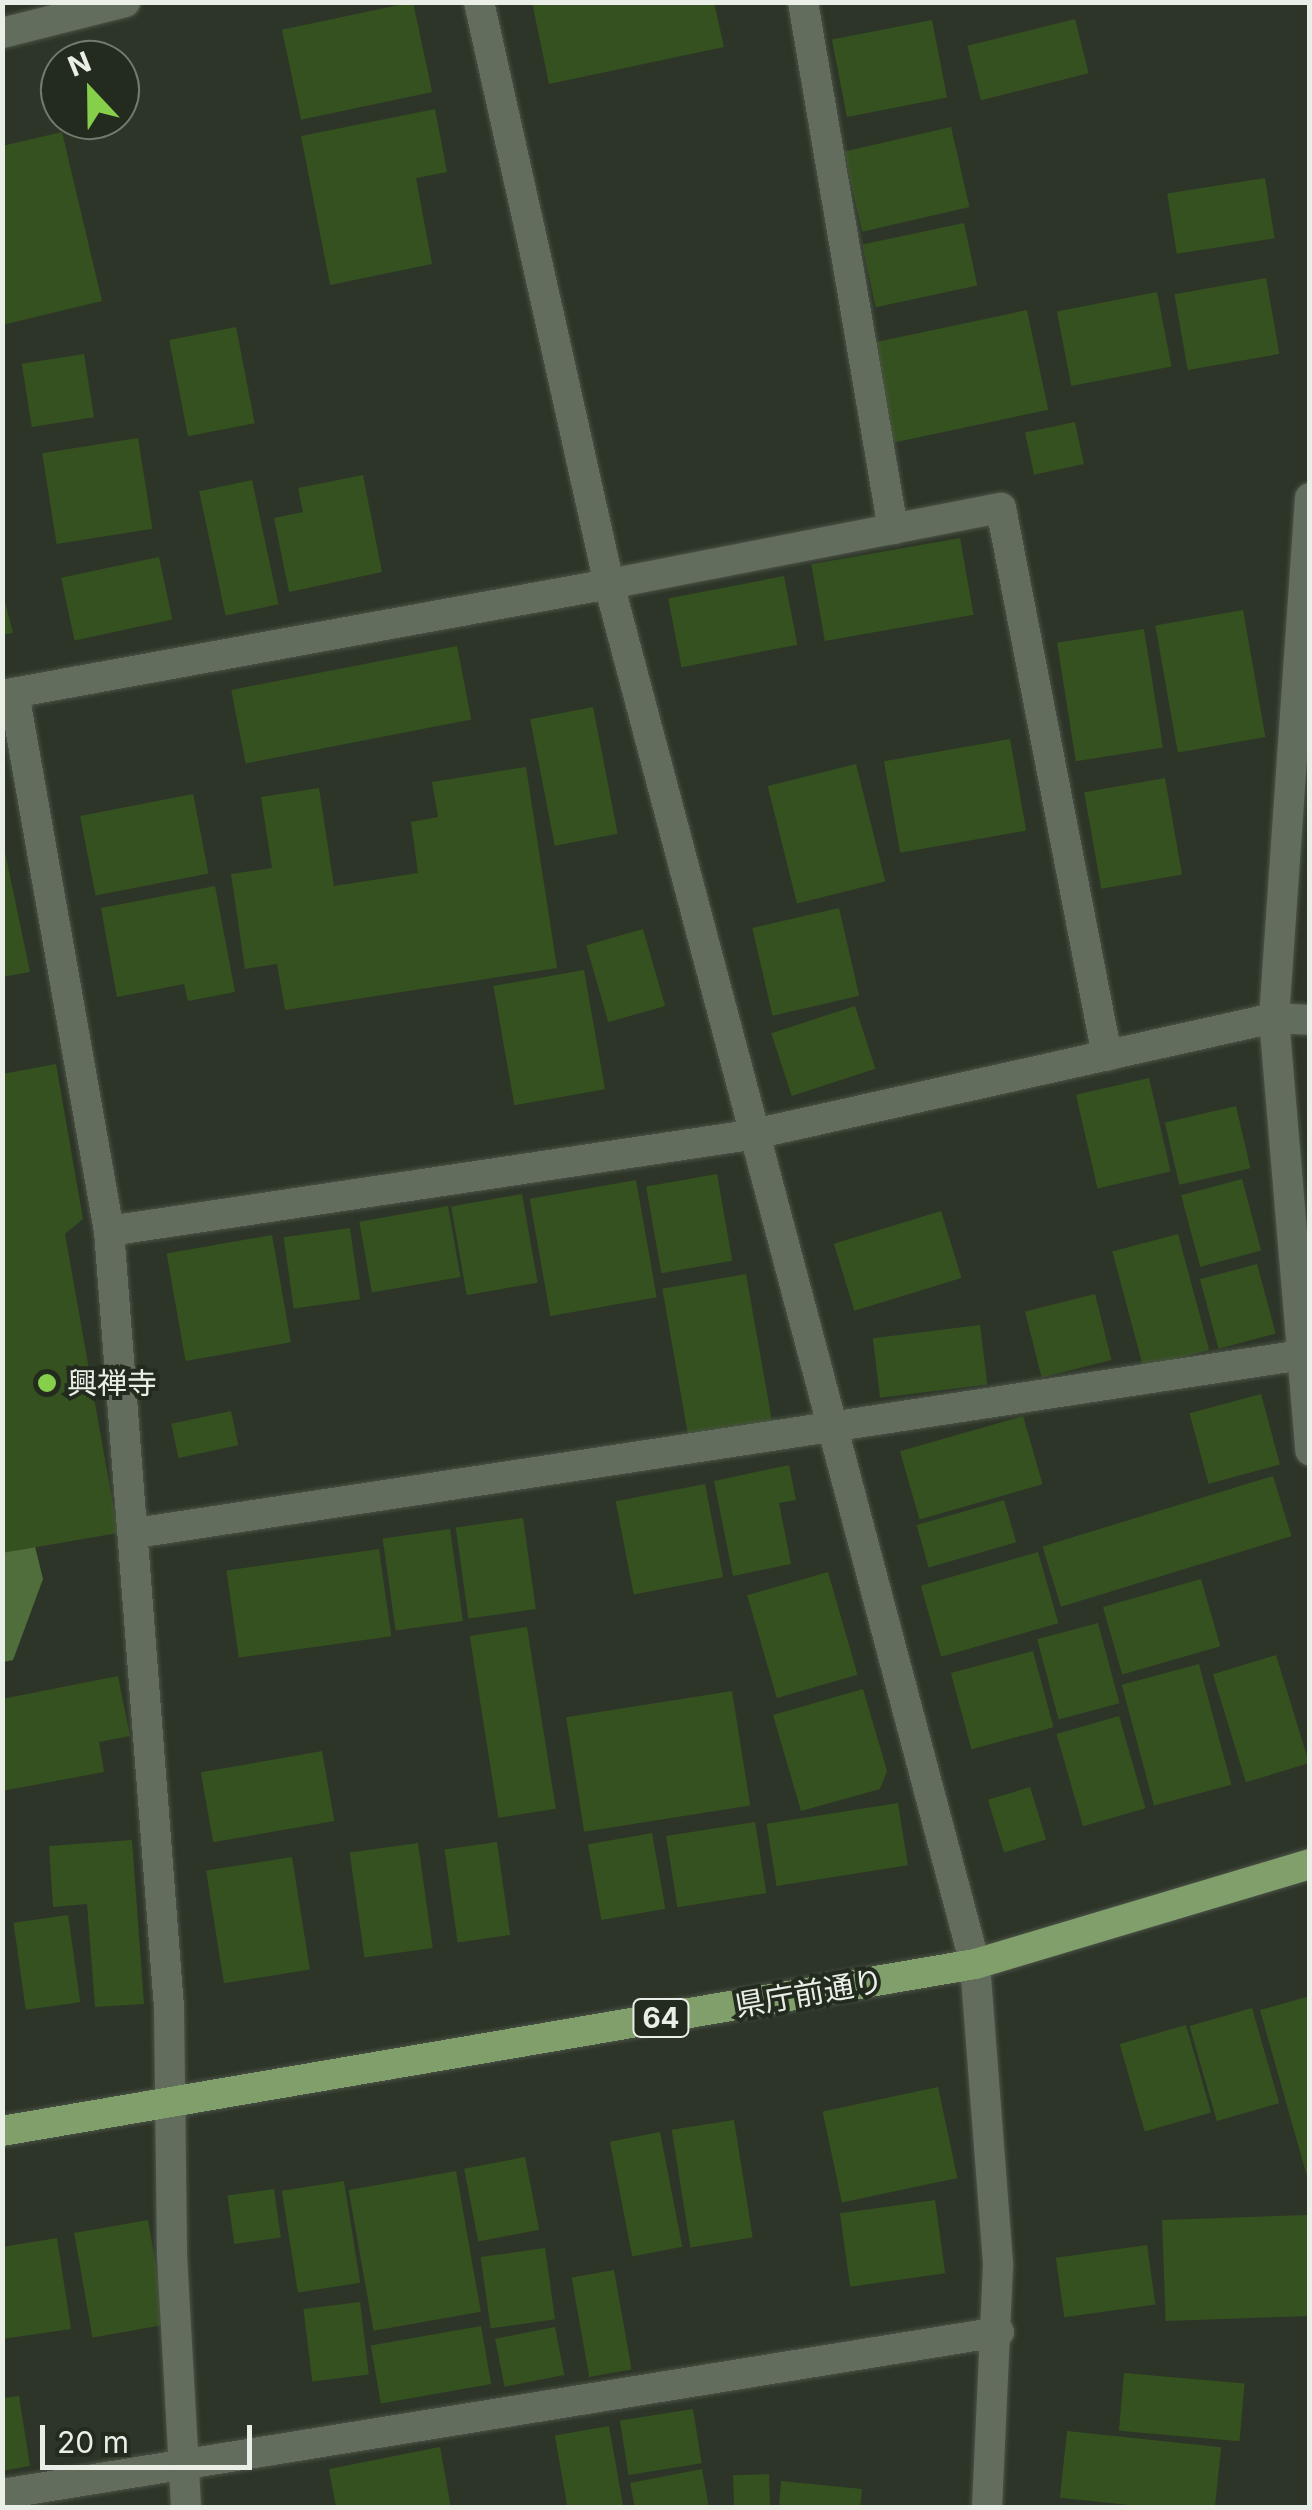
<!DOCTYPE html>
<html>
<head>
<meta charset="utf-8">
<style>
  body { margin:0 }
  #map { position:relative; width:1312px; height:2510px; overflow:hidden; background:#2d3528; font-family:Inter,"Noto Sans JP",sans-serif }
  div>[style] { position:absolute }
  [style*='--x'] { left:calc(var(--x)*1px); top:calc(var(--y)*1px); width:calc(var(--w)*1px); rotate:calc(var(--a)*1deg) }
  .forest>* { inset:0; background:#506e3b }
  .building>* { inset:0; background:#35511f; transform-origin:0 0 }
  .roads { filter:drop-shadow(0 0 2px #4c5348) drop-shadow(0 0 2px #4c5348) }
  .lane>* { height:30px; margin:-15px; padding:0 15px; transform-origin:15px; border-radius:15px; background:#636d5e }
  .street>* { height:30px; margin:-15px; padding:0 15px; transform-origin:15px; border-radius:15px; background:#636d5e }
  .primary>* { height:30px; margin:-15px; padding:0 15px; transform-origin:15px; border-radius:15px; background:#809f6b }
  .dots>* { width:28px; height:28px; translate:-50% -50%; box-sizing:border-box; border:5px solid #232b1f; border-radius:50% }
  span { translate:-50% -50%; white-space:nowrap; text-align:center; line-height:1.15; -webkit-text-stroke:8px #232b1f; paint-order:stroke }
  .shield-label span { padding:2px 8px; background:#232b1f; border:2px solid; border-radius:8px; -webkit-text-stroke-width:0 }
  .shield-label { font-size:28px; color:#e9eee6; font-weight:700 }
  .poi-label { font-size:30px; color:#e9eee6 }
  .left { translate:0 -50%; text-align:left }
  .street-label { font-size:30px; color:#e9eee6 }
  .frame { position:absolute; inset:0; border:5px solid #e9eee6; pointer-events:none }
  .north { position:absolute; left:40px; top:40px; width:100px; height:100px; box-sizing:border-box; background:#232b1f; border:2px solid #72796f; border-radius:50%; rotate:338deg; font-size:28px; font-weight:700; line-height:40px; text-align:center; color:#e9eee6 }
  .north::after { content:''; display:block; margin:auto; width:35px; height:45px; background:#86cf4b; clip-path:polygon(50% 0,100% 100%,50% 72%,0 100%) }
  .scale { position:absolute; left:40px; top:2425px; width:212px; height:45px; box-sizing:border-box; border:5px solid #e9eee6; border-top:0; padding-left:12px; font-size:30px; line-height:35px; white-space:nowrap; color:#e9eee6; -webkit-text-stroke:8px #232b1f; paint-order:stroke }
</style>
</head>
<body>
<div id="map">
  <div class="forest">
    <i style="clip-path:polygon(3px 1501px,24px 1502px,43px 1579px,13px 1660px,3px 1662px)"></i>
  </div>
  <div class="building">
    <i style="left:413px;top:2px;width:92px;height:134px;rotate:78deg"></i>
    <i style="clip-path:polygon(532px 2px,714px 2px,724px 47px,549px 84px)"></i>
    <i style="left:1075px;top:19px;width:56px;height:111px;rotate:76deg"></i>
    <i style="left:932px;top:20px;width:79px;height:102px;rotate:79deg"></i>
    <i style="clip-path:polygon(435px 109px,447px 172px,416px 178px,432px 264px,330px 285px,301px 136px)"></i>
    <i style="left:951px;top:127px;width:82px;height:110px;rotate:77deg"></i>
    <i style="clip-path:polygon(62px 132px,102px 301px,2px 325px,2px 146px)"></i>
    <i style="left:1265px;top:178px;width:61px;height:99px;rotate:81deg"></i>
    <i style="left:964px;top:223px;width:64px;height:104px;rotate:78deg"></i>
    <i style="left:1266px;top:278px;width:77px;height:93px;rotate:80deg"></i>
    <i style="left:1157px;top:292px;width:76px;height:102px;rotate:79deg"></i>
    <i style="left:1027px;top:310px;width:102px;height:160px;rotate:78deg"></i>
    <i style="left:236px;top:327px;width:98px;height:68px;rotate:79deg"></i>
    <i style="left:84px;top:354px;width:64px;height:63px;rotate:81deg"></i>
    <i style="left:1075px;top:422px;width:43px;height:51px;rotate:78deg"></i>
    <i style="left:138px;top:438px;width:92px;height:97px;rotate:81deg"></i>
    <i style="clip-path:polygon(363px 475px,382px 572px,289px 592px,274px 518px,303px 512px,298px 488px)"></i>
    <i style="left:252px;top:480px;width:127px;height:54px;rotate:78deg"></i>
    <i style="left:960px;top:538px;width:78px;height:151px;rotate:80deg"></i>
    <i style="left:159px;top:557px;width:64px;height:100px;rotate:78deg"></i>
    <i style="left:784px;top:576px;width:70px;height:118px;rotate:79deg"></i>
    <i style="clip-path:polygon(2px 590px,13px 633px,2px 635px)"></i>
    <i style="left:1243px;top:610px;width:129px;height:89px;rotate:80deg"></i>
    <i style="left:1144px;top:629px;width:120px;height:88px;rotate:81deg"></i>
    <i style="left:457px;top:646px;width:75px;height:230px;rotate:79deg"></i>
    <i style="left:593px;top:707px;width:129px;height:64px;rotate:79deg"></i>
    <i style="left:1010px;top:739px;width:93px;height:128px;rotate:80deg"></i>
    <i style="left:856px;top:764px;width:121px;height:91px;rotate:76deg"></i>
    <i style="clip-path:polygon(526px 767px,557px 968px,285px 1010px,277px 964px,245px 969px,231px 874px,272px 868px,261px 797px,319px 788px,334px 886px,418px 873px,411px 822px,438px 817px,432px 782px)"></i>
    <i style="left:1165px;top:778px;width:98px;height:82px;rotate:80deg"></i>
    <i style="left:193px;top:794px;width:81px;height:115px;rotate:79deg"></i>
    <i style="clip-path:polygon(2px 838px,30px 972px,2px 977px)"></i>
    <i style="clip-path:polygon(215px 886px,235px 992px,188px 1001px,184px 984px,117px 997px,101px 908px)"></i>
    <i style="left:839px;top:908px;width:90px;height:89px;rotate:77deg"></i>
    <i style="left:643px;top:929px;width:80px;height:59px;rotate:74deg"></i>
    <i style="left:584px;top:970px;width:121px;height:92px;rotate:80deg"></i>
    <i style="left:855px;top:1006px;width:66px;height:88px;rotate:72deg"></i>
    <i style="clip-path:polygon(56px 1064px,83px 1219px,65px 1234px,118px 1533px,2px 1553px,2px 1074px)"></i>
    <i style="left:1149px;top:1078px;width:96px;height:75px;rotate:77deg"></i>
    <i style="left:1236px;top:1106px;width:64px;height:73px;rotate:77deg"></i>
    <i style="left:717px;top:1174px;width:88px;height:72px;rotate:80deg"></i>
    <i style="left:1242px;top:1179px;width:74px;height:63px;rotate:75deg"></i>
    <i style="left:636px;top:1180px;width:119px;height:108px;rotate:80deg"></i>
    <i style="left:522px;top:1194px;width:90px;height:72px;rotate:80deg"></i>
    <i style="left:448px;top:1206px;width:72px;height:90px;rotate:80deg"></i>
    <i style="left:941px;top:1211px;width:70px;height:112px;rotate:73deg"></i>
    <i style="left:350px;top:1228px;width:72px;height:67px;rotate:82deg"></i>
    <i style="left:1178px;top:1234px;width:120px;height:68px;rotate:75deg"></i>
    <i style="left:272px;top:1235px;width:109px;height:107px;rotate:80deg"></i>
    <i style="left:1257px;top:1264px;width:72px;height:59px;rotate:75deg"></i>
    <i style="left:746px;top:1274px;width:149px;height:85px;rotate:80deg"></i>
    <i style="left:1095px;top:1294px;width:68px;height:72px;rotate:76deg"></i>
    <i style="left:980px;top:1325px;width:60px;height:108px;rotate:83deg"></i>
    <i style="left:1261px;top:1394px;width:73px;height:74px;rotate:75deg"></i>
    <i style="left:231px;top:1411px;width:35px;height:61px;rotate:78deg"></i>
    <i style="left:1023px;top:1416px;width:71px;height:128px;rotate:74deg"></i>
    <i style="clip-path:polygon(789px 1465px,796px 1500px,779px 1503px,791px 1564px,733px 1576px,714px 1481px)"></i>
    <i style="left:1273px;top:1476px;width:63px;height:241px;rotate:73deg"></i>
    <i style="left:705px;top:1484px;width:95px;height:91px;rotate:79deg"></i>
    <i style="left:1004px;top:1500px;width:44px;height:91px;rotate:74deg"></i>
    <i style="left:523px;top:1518px;width:92px;height:68px;rotate:82deg"></i>
    <i style="left:450px;top:1529px;width:93px;height:68px;rotate:82deg"></i>
    <i style="left:379px;top:1549px;width:88px;height:154px;rotate:82deg"></i>
    <i style="left:1038px;top:1552px;width:74px;height:122px;rotate:74deg"></i>
    <i style="left:828px;top:1572px;width:107px;height:84px;rotate:74deg"></i>
    <i style="left:1201px;top:1579px;width:70px;height:102px;rotate:74deg"></i>
    <i style="left:1098px;top:1623px;width:83px;height:63px;rotate:75deg"></i>
    <i style="left:527px;top:1627px;width:184px;height:58px;rotate:81deg"></i>
    <i style="left:1033px;top:1651px;width:79px;height:85px;rotate:75deg"></i>
    <i style="left:1276px;top:1655px;width:113px;height:66px;rotate:73deg"></i>
    <i style="left:1199px;top:1664px;width:125px;height:80px;rotate:75deg"></i>
    <i style="clip-path:polygon(118px 1676px,130px 1736px,99px 1742px,104px 1772px,2px 1791px,2px 1699px)"></i>
    <i style="clip-path:polygon(863px 1689px,887px 1771px,880px 1789px,801px 1811px,773px 1715px)"></i>
    <i style="left:732px;top:1691px;width:116px;height:168px;rotate:81deg"></i>
    <i style="left:1119px;top:1716px;width:96px;height:65px;rotate:74deg"></i>
    <i style="left:322px;top:1751px;width:71px;height:123px;rotate:80deg"></i>
    <i style="left:1030px;top:1787px;width:55px;height:44px;rotate:73deg"></i>
    <i style="left:898px;top:1803px;width:63px;height:133px;rotate:81deg"></i>
    <i style="left:755px;top:1822px;width:72px;height:90px;rotate:81deg"></i>
    <i style="left:652px;top:1833px;width:77px;height:65px;rotate:80deg"></i>
    <i style="clip-path:polygon(132px 1840px,144px 2004px,95px 2007px,87px 1904px,53px 1907px,49px 1846px)"></i>
    <i style="left:497px;top:1842px;width:94px;height:53px;rotate:82deg"></i>
    <i style="left:418px;top:1843px;width:106px;height:69px;rotate:82deg"></i>
    <i style="left:292px;top:1857px;width:114px;height:87px;rotate:81deg"></i>
    <i style="left:68px;top:1915px;width:88px;height:55px;rotate:82deg"></i>
    <i style="clip-path:polygon(1310px 1996px,1310px 2180px,1308px 2180px,1260px 2010px)"></i>
    <i style="left:1252px;top:2008px;width:99px;height:65px;rotate:74deg"></i>
    <i style="left:1186px;top:2025px;width:91px;height:69px;rotate:74deg"></i>
    <i style="left:938px;top:2087px;width:93px;height:118px;rotate:78deg"></i>
    <i style="left:734px;top:2120px;width:119px;height:63px;rotate:81deg"></i>
    <i style="left:660px;top:2132px;width:117px;height:51px;rotate:79deg"></i>
    <i style="left:525px;top:2157px;width:74px;height:62px;rotate:79deg"></i>
    <i style="left:456px;top:2171px;width:143px;height:109px;rotate:80deg"></i>
    <i style="left:344px;top:2181px;width:103px;height:63px;rotate:81deg"></i>
    <i style="left:274px;top:2189px;width:49px;height:47px;rotate:82deg"></i>
    <i style="left:935px;top:2200px;width:74px;height:96px;rotate:82deg"></i>
    <i style="left:1307px;top:2215px;width:101px;height:145px;rotate:88deg"></i>
    <i style="left:148px;top:2220px;width:106px;height:75px;rotate:80deg"></i>
    <i style="clip-path:polygon(57px 2238px,71px 2329px,2px 2339px,2px 2247px)"></i>
    <i style="left:1147px;top:2245px;width:60px;height:92px;rotate:82deg"></i>
    <i style="left:545px;top:2248px;width:72px;height:65px;rotate:82deg"></i>
    <i style="left:614px;top:2270px;width:101px;height:43px;rotate:80deg"></i>
    <i style="left:360px;top:2302px;width:73px;height:57px;rotate:83deg"></i>
    <i style="left:481px;top:2326px;width:59px;height:112px;rotate:80deg"></i>
    <i style="left:555px;top:2327px;width:49px;height:61px;rotate:79deg"></i>
    <i style="left:1124px;top:2373px;width:121px;height:58px;rotate:5deg"></i>
    <i style="clip-path:polygon(19px 2396px,30px 2466px,2px 2471px,2px 2398px)"></i>
    <i style="left:693px;top:2409px;width:55px;height:74px;rotate:81deg"></i>
    <i style="left:609px;top:2426px;width:83px;height:55px;rotate:80deg"></i>
    <i style="left:1067px;top:2431px;width:155px;height:67px;rotate:6deg"></i>
    <i style="clip-path:polygon(440px 2447px,451px 2508px,336px 2508px,329px 2469px)"></i>
    <i style="clip-path:polygon(702px 2469px,709px 2508px,635px 2508px,630px 2483px)"></i>
    <i style="left:769px;top:2474px;width:34px;height:36px;rotate:88deg"></i>
    <i style="clip-path:polygon(781px 2481px,862px 2489px,860px 2508px,779px 2508px)"></i>
  </div>
  <div class="roads">
    <div class="lane">
      <i style="--x:803;--y:2;--w:535;--a:80.31"></i>
      <i style="--x:609;--y:584;--w:399;--a:-11"></i>
      <i style="--x:1001;--y:508;--w:558;--a:79.05"></i>
      <i style="--x:109;--y:1231;--w:648;--a:-8.52"></i>
      <i style="--x:750;--y:1135;--w:537;--a:-12.59"></i>
      <i style="--x:136;--y:1533;--w:1180;--a:-8.68"></i>
      <i style="--x:2;--y:2494;--w:1010;--a:-9.23"></i>
    </div>
    <div class="street">
      <i style="--x:2;--y:33;--w:127;--a:-14.1"></i>
      <i style="--x:1310;--y:498;--w:521;--a:93.96"></i>
      <i style="--x:1274;--y:1018;--w:434;--a:85.2"></i>
      <i style="--x:609;--y:584;--w:1428;--a:75.15"></i>
      <i style="--x:975;--y:1964;--w:303;--a:85.6"></i>
      <i style="--x:998;--y:2266;--w:242;--a:92.6"></i>
      <i style="--x:14;--y:693;--w:546;--a:79.99"></i>
      <i style="--x:109;--y:1231;--w:778;--a:85.58"></i>
      <i style="--x:169;--y:2007;--w:248;--a:89.3"></i>
      <i style="--x:172;--y:2255;--w:253;--a:86.8"></i>
      <i style="--x:2;--y:695;--w:617;--a:-10.36"></i>
      <i style="--x:609;--y:584;--w:596;--a:-102.59"></i>
      <i style="--x:1274;--y:1018;--w:36;--a:3"></i>
    </div>
    <div class="primary">
      <i style="--x:2;--y:2131;--w:987;--a:-9.74"></i>
      <i style="--x:975;--y:1964;--w:350;--a:-16.6"></i>
    </div>
  </div>
  <div class="dots">
    <i style="left:47px;top:1383px;background:#86cf4b"></i>
  </div>
  <div class="shield-label">
    <span style="left:661px;top:2018px">64</span>
  </div>
  <div class="poi-label">
    <span class="left" style="left:67px;top:1383px">興禅寺</span>
  </div>
  <div class="street-label">
    <span style="left:809px;top:1993px;rotate:-10deg">県庁前通り</span>
  </div>
  <div class="frame"></div>
  <div class="north">N</div>
  <div class="scale">20 m</div>
</div>
</body>
</html>
